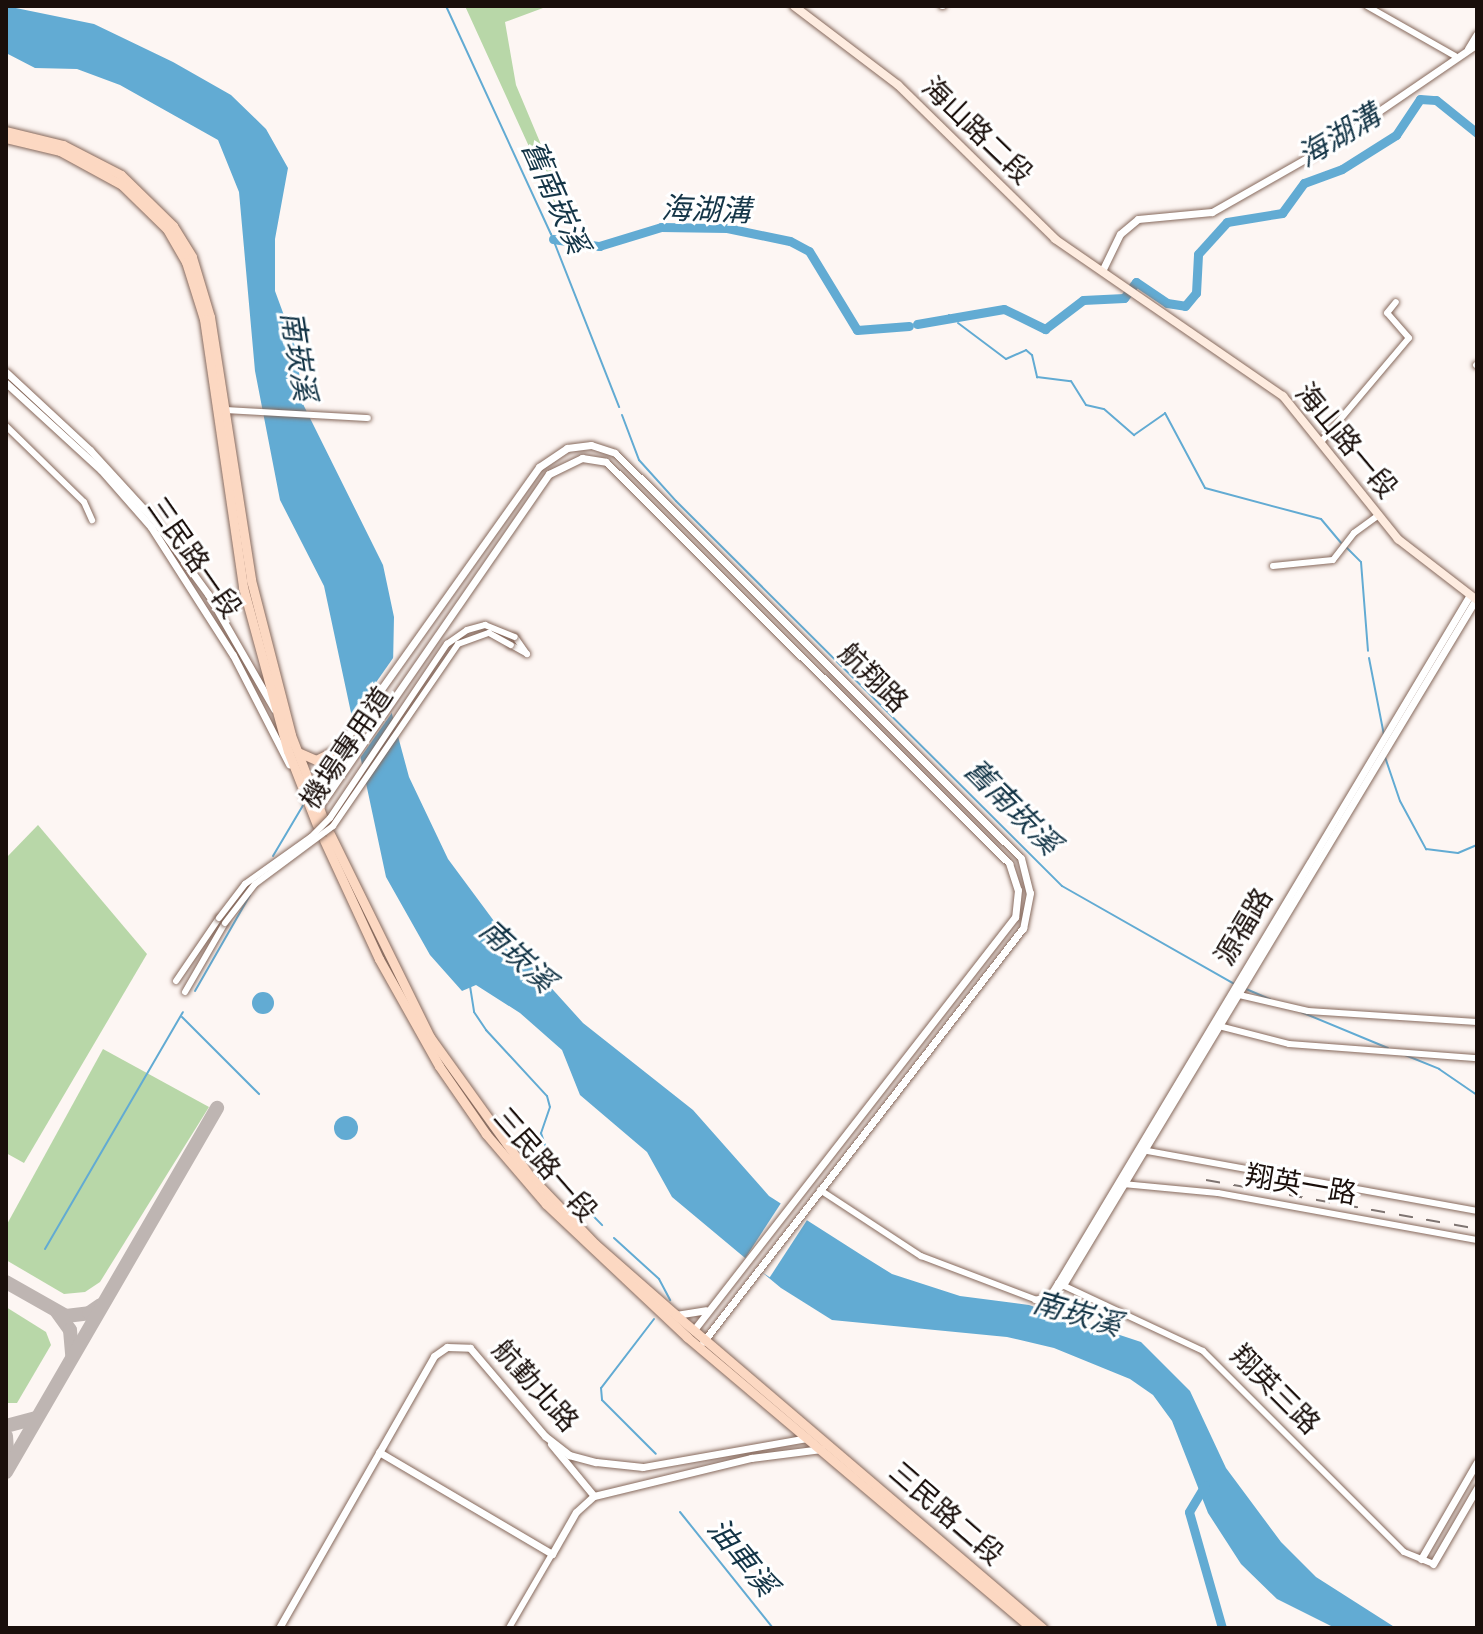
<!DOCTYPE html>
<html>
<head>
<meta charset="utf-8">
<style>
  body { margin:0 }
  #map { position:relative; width:1483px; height:1634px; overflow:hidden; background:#fdf6f3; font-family:"Fira Sans Condensed","Noto Sans TC",sans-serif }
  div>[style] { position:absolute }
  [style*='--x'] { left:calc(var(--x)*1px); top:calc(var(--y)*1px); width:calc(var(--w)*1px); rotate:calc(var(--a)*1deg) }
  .green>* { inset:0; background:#b8d7a8 }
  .water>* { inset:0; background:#62abd3 }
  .round { border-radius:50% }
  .pier>* { inset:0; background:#fdf6f3; transform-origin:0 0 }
  .stream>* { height:2px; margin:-1px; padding:0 1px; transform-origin:1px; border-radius:1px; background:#62abd3 }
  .river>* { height:9px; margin:-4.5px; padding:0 4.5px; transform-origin:4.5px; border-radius:4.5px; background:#62abd3 }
  .taxiway>* { height:14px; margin:-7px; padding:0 7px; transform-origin:7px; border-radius:7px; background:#beb5b2 }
  .roads { filter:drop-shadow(0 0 2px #86695c) drop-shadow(0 0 2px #86695c) }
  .minor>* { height:6px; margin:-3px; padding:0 3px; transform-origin:3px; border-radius:3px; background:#fff }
  .tertiary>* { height:7px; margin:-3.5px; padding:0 3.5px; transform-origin:3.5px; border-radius:3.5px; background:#fff }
  .secondary>* { height:8px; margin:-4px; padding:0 4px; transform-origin:4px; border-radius:4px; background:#feece0 }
  .primary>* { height:9px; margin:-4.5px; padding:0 4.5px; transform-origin:4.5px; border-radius:4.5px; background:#fcd8c2 }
  .rail>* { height:2px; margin-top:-1px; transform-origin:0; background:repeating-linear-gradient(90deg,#7e7471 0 14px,transparent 0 28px) }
  .bridges { filter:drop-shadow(0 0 2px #86695c) drop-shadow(0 0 2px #86695c) }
  .minor-bridge>* { height:6px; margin:-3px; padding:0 3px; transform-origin:3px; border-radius:3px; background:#fff }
  span { translate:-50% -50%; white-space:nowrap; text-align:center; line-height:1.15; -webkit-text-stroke:6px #fff; paint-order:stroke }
  .street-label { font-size:28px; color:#1a0f0b }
  .water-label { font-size:30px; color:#143547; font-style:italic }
  .frame { position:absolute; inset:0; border:8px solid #1a0f0b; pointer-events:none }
</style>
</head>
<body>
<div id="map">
  <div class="green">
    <i style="clip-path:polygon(465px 6px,543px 8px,505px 22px,516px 85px,563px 197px,557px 208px)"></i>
    <i style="clip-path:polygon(38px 825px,147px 954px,24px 1163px,6px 1153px,6px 858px)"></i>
    <i style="clip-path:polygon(103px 1049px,209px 1107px,100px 1282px,85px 1292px,64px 1294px,6px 1260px,6px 1226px)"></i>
    <i style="clip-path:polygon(6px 1307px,46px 1332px,51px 1345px,17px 1403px,6px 1403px)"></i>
  </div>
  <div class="water">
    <i style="clip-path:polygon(6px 6px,94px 24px,173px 62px,231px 95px,266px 129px,288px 168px,275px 239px,275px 291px,296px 348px,303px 404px,383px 565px,394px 617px,392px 714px,409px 777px,448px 859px,508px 940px,583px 1023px,693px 1110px,769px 1196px,863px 1256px,892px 1274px,960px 1296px,1029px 1305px,1141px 1342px,1190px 1391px,1226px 1468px,1281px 1542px,1316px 1577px,1396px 1628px,1335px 1628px,1277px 1599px,1241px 1564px,1208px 1513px,1172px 1421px,1153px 1395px,1130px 1379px,1054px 1348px,1007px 1337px,832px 1320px,781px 1288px,672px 1197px,647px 1152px,580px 1095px,562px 1050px,520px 1013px,476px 985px,462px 991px,430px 955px,386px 877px,324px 586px,280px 500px,255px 371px,239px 192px,218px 140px,120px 85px,77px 69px,35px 68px,6px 53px)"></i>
    <i class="round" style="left:252px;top:992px;width:22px;height:22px"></i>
    <i class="round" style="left:334px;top:1116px;width:24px;height:24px"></i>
  </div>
  <div class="pier">
    <i style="clip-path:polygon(398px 651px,396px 707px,358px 761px,349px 721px)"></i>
    <i style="left:783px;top:1200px;width:31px;height:72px;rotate:33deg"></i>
  </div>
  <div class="stream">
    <i style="--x:446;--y:6;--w:251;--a:65.3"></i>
    <i style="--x:551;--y:234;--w:186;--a:68.5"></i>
    <i style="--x:949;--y:315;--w:8;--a:45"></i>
    <i style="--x:958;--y:323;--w:60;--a:36.9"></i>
    <i style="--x:1006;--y:359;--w:22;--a:-24"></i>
    <i style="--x:1026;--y:350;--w:8;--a:40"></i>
    <i style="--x:1032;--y:355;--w:23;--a:77"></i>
    <i style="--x:1037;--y:377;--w:34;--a:7"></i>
    <i style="--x:1071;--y:381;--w:28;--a:58"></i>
    <i style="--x:1086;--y:405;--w:18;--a:13"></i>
    <i style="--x:1104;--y:409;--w:40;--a:41"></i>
    <i style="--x:1134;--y:435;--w:38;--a:-35"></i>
    <i style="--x:1165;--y:413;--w:85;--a:61.9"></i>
    <i style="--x:1205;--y:488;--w:120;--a:15"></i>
    <i style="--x:1321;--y:519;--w:31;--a:50"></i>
    <i style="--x:622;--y:415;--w:48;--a:69.3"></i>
    <i style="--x:639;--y:460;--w:55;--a:47.9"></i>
    <i style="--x:676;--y:501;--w:545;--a:44.93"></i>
    <i style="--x:1062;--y:886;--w:197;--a:29.6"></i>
    <i style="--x:1346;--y:547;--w:21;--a:45"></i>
    <i style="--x:1361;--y:562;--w:89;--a:85.5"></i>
    <i style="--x:1369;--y:658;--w:78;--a:79"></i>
    <i style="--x:1385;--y:757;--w:46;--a:71.2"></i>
    <i style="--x:1400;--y:801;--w:55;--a:61.6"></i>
    <i style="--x:1426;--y:849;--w:32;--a:7"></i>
    <i style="--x:1458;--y:853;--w:21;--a:-23"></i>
    <i style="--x:273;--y:856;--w:63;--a:-59.3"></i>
    <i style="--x:470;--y:986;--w:26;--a:81"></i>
    <i style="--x:474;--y:1012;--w:22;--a:56"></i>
    <i style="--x:486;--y:1030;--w:90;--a:47.3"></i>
    <i style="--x:547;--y:1096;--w:11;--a:75"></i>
    <i style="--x:550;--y:1107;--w:28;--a:109"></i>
    <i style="--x:541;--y:1133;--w:47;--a:71.6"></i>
    <i style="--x:556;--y:1178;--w:66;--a:45.6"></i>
    <i style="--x:1246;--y:989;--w:26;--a:23"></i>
    <i style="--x:195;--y:991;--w:111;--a:-60.2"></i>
    <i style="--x:1301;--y:1012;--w:94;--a:22.5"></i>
    <i style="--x:182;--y:1017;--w:109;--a:45"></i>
    <i style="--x:1405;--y:1055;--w:37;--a:22"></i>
    <i style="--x:1439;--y:1069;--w:46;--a:34.4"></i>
    <i style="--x:614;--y:1238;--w:61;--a:42.3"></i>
    <i style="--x:659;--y:1279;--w:24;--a:62"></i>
    <i style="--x:45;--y:1249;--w:274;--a:-59.8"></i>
    <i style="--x:654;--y:1319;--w:87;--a:127.5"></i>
    <i style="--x:601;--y:1388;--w:12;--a:85"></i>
    <i style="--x:602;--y:1400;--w:76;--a:45"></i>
    <i style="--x:680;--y:1512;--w:149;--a:51.3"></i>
  </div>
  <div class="river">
    <i style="--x:553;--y:239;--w:47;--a:8.7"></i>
    <i style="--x:599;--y:246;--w:65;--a:-17"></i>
    <i style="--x:661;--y:227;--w:66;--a:0.9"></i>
    <i style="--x:727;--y:228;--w:64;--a:11.7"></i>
    <i style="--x:790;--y:241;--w:21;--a:28"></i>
    <i style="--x:809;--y:251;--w:92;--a:58.7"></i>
    <i style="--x:857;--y:330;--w:52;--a:-4.4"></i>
    <i style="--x:917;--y:324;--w:88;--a:-9.8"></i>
    <i style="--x:1004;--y:309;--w:46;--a:26"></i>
    <i style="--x:1045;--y:329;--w:48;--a:-37.3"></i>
    <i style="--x:1083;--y:300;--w:41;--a:-2.8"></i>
    <i style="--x:1124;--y:298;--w:20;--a:-53"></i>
    <i style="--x:1136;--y:282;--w:37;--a:34"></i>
    <i style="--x:1167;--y:303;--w:18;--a:9"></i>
    <i style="--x:1185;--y:306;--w:17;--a:-50"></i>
    <i style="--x:1196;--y:293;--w:39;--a:-87"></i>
    <i style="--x:1198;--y:254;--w:43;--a:-47.8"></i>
    <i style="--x:1227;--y:222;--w:56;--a:-9.3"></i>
    <i style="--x:1282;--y:213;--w:37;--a:-54"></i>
    <i style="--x:1304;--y:183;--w:40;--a:-20.2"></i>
    <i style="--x:1342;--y:169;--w:64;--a:-32.2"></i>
    <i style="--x:1396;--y:135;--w:43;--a:-56.3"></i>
    <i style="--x:1420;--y:99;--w:16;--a:4"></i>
    <i style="--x:1436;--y:100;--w:53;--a:38.8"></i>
    <i style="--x:1205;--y:1485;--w:31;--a:121"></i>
    <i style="--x:1189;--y:1512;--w:121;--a:74.1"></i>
  </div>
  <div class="taxiway">
    <i style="--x:6;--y:1282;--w:69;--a:29.5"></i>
    <i style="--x:66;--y:1316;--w:23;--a:-7"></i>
    <i style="--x:89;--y:1313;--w:14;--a:-34"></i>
    <i style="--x:57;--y:1312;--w:22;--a:54"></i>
    <i style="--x:70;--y:1330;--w:25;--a:85"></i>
    <i style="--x:6;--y:1426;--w:31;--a:-15"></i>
    <i style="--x:6;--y:1436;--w:29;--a:86"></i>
    <i style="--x:6;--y:1472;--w:421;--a:-59.9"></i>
  </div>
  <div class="roads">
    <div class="minor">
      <i style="--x:942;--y:6;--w:1;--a:0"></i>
      <i style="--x:1367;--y:6;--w:101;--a:29.6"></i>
      <i style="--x:1468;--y:49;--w:17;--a:-59"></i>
      <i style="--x:1476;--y:365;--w:1;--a:45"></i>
      <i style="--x:224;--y:410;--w:144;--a:3.2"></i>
      <i style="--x:6;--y:426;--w:109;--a:44.3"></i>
      <i style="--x:84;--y:502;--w:20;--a:66"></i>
      <i style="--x:1321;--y:442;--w:136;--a:-49.8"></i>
      <i style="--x:1409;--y:338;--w:33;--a:-131"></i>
      <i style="--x:1387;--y:313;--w:14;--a:-51"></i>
      <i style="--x:1273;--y:566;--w:60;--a:-5.7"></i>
      <i style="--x:1333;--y:560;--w:34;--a:-52"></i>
      <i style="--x:1354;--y:533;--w:31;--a:-36"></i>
      <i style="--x:515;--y:637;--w:21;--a:55"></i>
      <i style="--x:511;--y:645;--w:18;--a:29"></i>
      <i style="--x:176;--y:981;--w:76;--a:-55.7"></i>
      <i style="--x:185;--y:992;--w:80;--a:-59.9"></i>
      <i style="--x:1235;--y:994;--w:75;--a:13.1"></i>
      <i style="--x:1308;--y:1011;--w:169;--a:3.7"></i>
      <i style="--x:1215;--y:1025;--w:76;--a:14.4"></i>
      <i style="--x:1289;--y:1044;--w:189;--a:4.3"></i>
      <i style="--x:1142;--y:1150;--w:341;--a:10.3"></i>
      <i style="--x:1123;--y:1184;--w:95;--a:5.4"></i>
      <i style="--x:1218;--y:1193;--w:263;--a:10.3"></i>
      <i style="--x:820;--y:1190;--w:121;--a:33.2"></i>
      <i style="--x:921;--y:1256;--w:124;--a:20.8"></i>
      <i style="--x:1035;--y:1300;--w:16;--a:-15"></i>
      <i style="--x:1050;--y:1296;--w:15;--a:-58"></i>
      <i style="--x:1058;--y:1283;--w:160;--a:25.1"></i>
      <i style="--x:1203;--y:1351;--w:284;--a:45"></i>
      <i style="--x:1404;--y:1552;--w:31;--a:22"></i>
      <i style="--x:1048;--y:1300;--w:21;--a:-45"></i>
      <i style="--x:509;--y:1628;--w:86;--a:-59.8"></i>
    </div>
    <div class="tertiary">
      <i style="--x:1102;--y:271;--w:41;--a:-64.1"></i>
      <i style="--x:1120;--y:234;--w:23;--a:-40"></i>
      <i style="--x:1138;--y:219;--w:74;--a:-5.4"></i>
      <i style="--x:1212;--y:212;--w:133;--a:-29.6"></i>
      <i style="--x:1328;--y:146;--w:181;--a:-34.4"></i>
      <i style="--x:6;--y:372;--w:115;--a:42.9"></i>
      <i style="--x:90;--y:450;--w:95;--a:47.6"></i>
      <i style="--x:154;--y:520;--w:92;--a:53.9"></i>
      <i style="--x:208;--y:594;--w:133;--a:60.1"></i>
      <i style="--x:6;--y:383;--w:129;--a:42.5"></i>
      <i style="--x:101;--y:470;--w:76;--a:48.7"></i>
      <i style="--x:151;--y:527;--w:152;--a:57.4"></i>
      <i style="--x:233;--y:655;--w:123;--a:62.8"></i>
      <i style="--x:313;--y:794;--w:63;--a:-59.3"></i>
      <i style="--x:345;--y:740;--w:335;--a:-54.6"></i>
      <i style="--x:539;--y:467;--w:34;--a:-34"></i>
      <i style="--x:567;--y:448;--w:24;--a:-7"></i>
      <i style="--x:591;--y:445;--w:25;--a:18"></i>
      <i style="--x:615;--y:453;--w:573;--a:44.93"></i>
      <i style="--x:1021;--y:858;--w:36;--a:76"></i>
      <i style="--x:1030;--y:893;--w:36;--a:101"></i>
      <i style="--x:1023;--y:928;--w:523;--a:127.7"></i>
      <i style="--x:317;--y:810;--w:408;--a:-55.4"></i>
      <i style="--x:549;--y:474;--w:37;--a:-26"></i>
      <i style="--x:582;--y:458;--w:24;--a:9"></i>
      <i style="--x:606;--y:462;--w:569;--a:44.86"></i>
      <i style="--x:1009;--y:863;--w:28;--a:72"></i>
      <i style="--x:1018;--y:890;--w:27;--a:96"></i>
      <i style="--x:1015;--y:917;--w:524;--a:127.87"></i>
      <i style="--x:1058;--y:1283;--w:802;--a:-59.09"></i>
      <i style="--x:1063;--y:1285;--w:801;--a:-58.95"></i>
      <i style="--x:676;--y:1315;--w:30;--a:-9"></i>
      <i style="--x:551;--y:1444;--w:67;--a:50.4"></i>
      <i style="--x:379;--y:1452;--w:201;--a:30.5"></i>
      <i style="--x:552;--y:1554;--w:48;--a:-60.3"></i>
      <i style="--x:576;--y:1512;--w:24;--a:-42"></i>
      <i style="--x:594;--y:1496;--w:162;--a:-13.6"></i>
      <i style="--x:751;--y:1458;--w:71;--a:-7.3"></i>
      <i style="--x:1421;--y:1559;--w:112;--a:-60"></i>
      <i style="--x:1433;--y:1564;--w:88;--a:-59.9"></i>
      <i style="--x:279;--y:1628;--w:313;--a:-60.3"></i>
      <i style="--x:434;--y:1356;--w:16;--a:-35"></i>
      <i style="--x:447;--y:1347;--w:23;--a:2"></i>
      <i style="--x:470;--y:1348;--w:116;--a:49.6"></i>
      <i style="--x:545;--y:1436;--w:31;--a:38"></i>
      <i style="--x:569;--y:1455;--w:28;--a:15"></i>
      <i style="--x:596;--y:1462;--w:47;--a:6.1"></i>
      <i style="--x:643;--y:1467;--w:167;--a:-10"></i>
    </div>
    <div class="secondary">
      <i style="--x:794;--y:6;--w:131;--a:37.2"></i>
      <i style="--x:898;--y:85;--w:220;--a:44.4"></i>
      <i style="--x:1055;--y:239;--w:277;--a:34.6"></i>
      <i style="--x:1283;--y:396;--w:184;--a:51.2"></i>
      <i style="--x:1398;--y:539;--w:100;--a:37.7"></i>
    </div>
    <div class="primary">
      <i style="--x:6;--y:131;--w:59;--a:13.8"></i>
      <i style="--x:63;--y:145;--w:65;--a:27.3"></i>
      <i style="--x:121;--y:175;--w:73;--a:44.4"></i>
      <i style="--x:173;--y:226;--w:36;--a:58"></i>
      <i style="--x:192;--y:257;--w:63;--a:73.3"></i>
      <i style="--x:210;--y:317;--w:266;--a:81.1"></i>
      <i style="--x:251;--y:580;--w:160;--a:75.5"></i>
      <i style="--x:291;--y:735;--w:89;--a:68.9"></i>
      <i style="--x:6;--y:138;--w:56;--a:13.5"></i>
      <i style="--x:60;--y:151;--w:71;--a:28.7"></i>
      <i style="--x:122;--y:185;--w:63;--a:44.4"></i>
      <i style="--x:167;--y:229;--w:38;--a:60"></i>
      <i style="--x:186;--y:262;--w:60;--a:72.5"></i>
      <i style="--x:204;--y:319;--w:271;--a:81.7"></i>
      <i style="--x:243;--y:587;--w:170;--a:74.7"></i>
      <i style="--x:288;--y:751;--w:79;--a:68.6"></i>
      <i style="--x:298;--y:752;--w:20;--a:24"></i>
      <i style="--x:316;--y:760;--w:27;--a:-27"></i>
      <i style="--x:330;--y:834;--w:226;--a:63.8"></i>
      <i style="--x:430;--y:1037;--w:171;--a:54.3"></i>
      <i style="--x:530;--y:1176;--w:94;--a:46.3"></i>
      <i style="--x:595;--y:1244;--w:108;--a:41.2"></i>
      <i style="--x:676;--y:1315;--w:482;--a:40.5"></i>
      <i style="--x:324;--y:840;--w:131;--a:65.2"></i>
      <i style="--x:379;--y:959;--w:123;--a:60.7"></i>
      <i style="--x:439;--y:1066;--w:83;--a:55.3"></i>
      <i style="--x:486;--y:1134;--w:92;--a:49.4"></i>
      <i style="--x:546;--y:1204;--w:194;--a:43.3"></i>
      <i style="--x:687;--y:1337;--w:451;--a:40.2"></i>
    </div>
  </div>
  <div class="rail">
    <i style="--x:1206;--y:1180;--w:275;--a:10.2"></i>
  </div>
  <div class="bridges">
    <div class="minor-bridge">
      <i style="--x:219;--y:918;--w:43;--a:-52.6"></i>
      <i style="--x:245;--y:884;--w:81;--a:-35.5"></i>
      <i style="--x:311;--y:837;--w:27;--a:-45"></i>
      <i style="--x:330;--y:818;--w:210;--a:-56.1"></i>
      <i style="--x:447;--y:644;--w:24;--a:-35"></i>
      <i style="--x:467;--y:630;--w:19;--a:-16"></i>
      <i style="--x:485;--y:625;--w:32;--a:22"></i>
      <i style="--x:225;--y:923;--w:49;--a:-52.4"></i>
      <i style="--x:255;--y:884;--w:97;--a:-36.6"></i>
      <i style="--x:333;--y:826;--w:221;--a:-55.5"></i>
      <i style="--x:458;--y:644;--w:33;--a:-20"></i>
      <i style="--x:489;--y:633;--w:25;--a:29"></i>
    </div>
  </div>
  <div class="street-label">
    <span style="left:977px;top:131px;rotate:44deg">海山路二段</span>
    <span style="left:1346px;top:441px;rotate:50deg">海山路一段</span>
    <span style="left:194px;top:558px;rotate:55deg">三民路一段</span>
    <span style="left:873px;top:678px;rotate:45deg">航翔路</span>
    <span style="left:347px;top:748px;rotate:-56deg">機場專用道</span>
    <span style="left:1244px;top:927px;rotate:-59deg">源福路</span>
    <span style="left:545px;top:1165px;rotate:49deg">三民路一段</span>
    <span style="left:1301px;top:1185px;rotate:10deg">翔英一路</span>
    <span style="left:535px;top:1386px;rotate:48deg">航勤北路</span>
    <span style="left:1275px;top:1390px;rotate:45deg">翔英三路</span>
    <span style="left:946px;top:1514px;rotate:41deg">三民路二段</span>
  </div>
  <div class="water-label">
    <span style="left:1339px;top:136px;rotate:-31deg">海湖溝</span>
    <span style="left:555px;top:197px;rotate:66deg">舊南崁溪</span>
    <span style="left:706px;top:210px;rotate:2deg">海湖溝</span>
    <span style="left:298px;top:356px;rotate:81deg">南崁溪</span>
    <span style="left:1012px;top:807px;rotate:45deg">舊南崁溪</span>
    <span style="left:517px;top:956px;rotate:43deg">南崁溪</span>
    <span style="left:1077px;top:1314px;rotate:16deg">南崁溪</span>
    <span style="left:742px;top:1557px;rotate:51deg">油車溪</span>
  </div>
  <div class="frame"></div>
</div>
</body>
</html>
